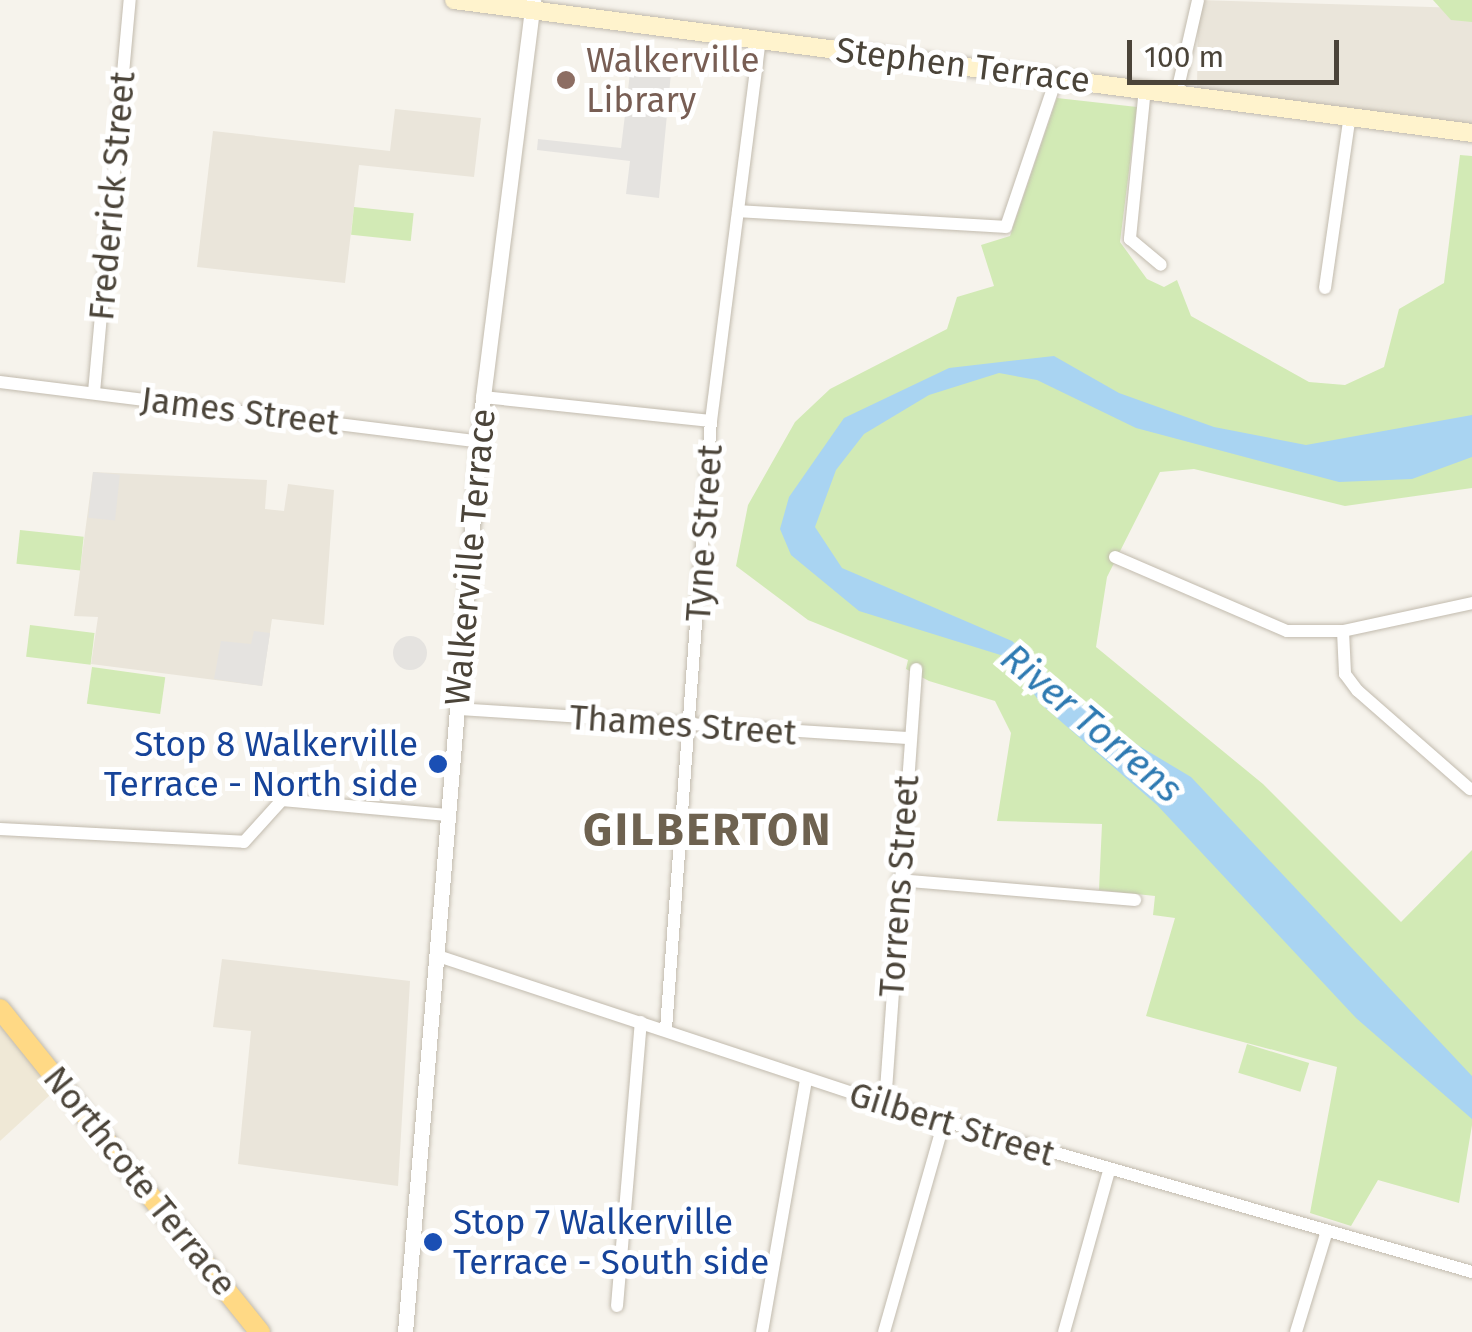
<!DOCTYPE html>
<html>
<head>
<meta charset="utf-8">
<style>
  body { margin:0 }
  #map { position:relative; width:1472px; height:1332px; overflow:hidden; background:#f6f3ec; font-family:"Fira Sans",sans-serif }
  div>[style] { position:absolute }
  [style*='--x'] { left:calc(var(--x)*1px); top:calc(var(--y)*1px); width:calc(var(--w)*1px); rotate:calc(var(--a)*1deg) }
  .residential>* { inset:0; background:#eae5da }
  .education>* { inset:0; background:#efe8d6 }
  .green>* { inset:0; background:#d2eab5; transform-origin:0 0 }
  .parking>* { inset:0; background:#e5e3e0; transform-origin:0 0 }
  .round { border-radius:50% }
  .water>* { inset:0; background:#a9d4f2 }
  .roads { filter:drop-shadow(0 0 2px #c2bbae) drop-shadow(0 0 2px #c2bbae) }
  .minor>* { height:12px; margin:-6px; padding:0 6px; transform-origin:6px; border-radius:6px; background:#fff }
  .tertiary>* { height:15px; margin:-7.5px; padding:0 7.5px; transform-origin:7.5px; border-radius:7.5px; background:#fff }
  .secondary>* { height:18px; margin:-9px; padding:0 9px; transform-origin:9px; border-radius:9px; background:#fff3cd }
  .trunk>* { height:20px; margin:-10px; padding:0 10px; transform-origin:10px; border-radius:10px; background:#ffd985 }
  .dots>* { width:28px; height:28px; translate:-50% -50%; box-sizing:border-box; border:5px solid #fff; border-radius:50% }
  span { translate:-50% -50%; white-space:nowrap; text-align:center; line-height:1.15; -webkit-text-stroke:10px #fff; paint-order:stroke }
  .education-label { font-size:35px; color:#785e54 }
  .left { translate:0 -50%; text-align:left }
  .street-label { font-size:35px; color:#4b4439 }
  .transit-label { font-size:35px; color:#164399 }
  .right { translate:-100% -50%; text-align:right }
  .water-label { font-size:38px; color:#2e7ab2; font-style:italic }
  .district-label { font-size:45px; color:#6e6250; font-weight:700; letter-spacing:2.5px }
  .scale { position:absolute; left:1127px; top:40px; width:212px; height:45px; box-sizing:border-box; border:5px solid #4b4439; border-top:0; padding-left:12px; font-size:30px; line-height:35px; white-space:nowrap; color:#4b4439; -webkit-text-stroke:8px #fff; paint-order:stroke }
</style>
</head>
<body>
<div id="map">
  <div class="residential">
    <i style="clip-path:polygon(1198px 0,1464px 8px,1472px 21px,1472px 133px,1197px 94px)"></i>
    <i style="clip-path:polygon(395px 109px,481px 118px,474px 177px,359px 165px,345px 283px,197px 267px,213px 131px,390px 151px)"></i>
    <i style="clip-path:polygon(93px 472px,267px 480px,265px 509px,284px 511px,288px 484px,334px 490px,324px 625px,272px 619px,262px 686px,91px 664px,98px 617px,74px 616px)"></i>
    <i style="clip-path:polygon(222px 959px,410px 981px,398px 1186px,238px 1164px,251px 1031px,213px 1027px)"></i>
  </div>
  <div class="education">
    <i style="clip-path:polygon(0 1009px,62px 1084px,0 1141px)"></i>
  </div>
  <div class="green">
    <i style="clip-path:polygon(1433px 0,1472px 0,1472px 22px,1451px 20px)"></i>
    <i style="clip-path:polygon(1057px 98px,1137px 107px,1120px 242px,1147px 279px,1164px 287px,1177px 280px,1191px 316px,1309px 382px,1345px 385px,1384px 367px,1399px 309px,1444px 283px,1460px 155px,1472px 156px,1472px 488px,1345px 506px,1194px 469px,1160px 472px,1107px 577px,1096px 647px,1263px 784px,1401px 922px,1472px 850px,1472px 1125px,1459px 1203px,1378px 1180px,1351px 1226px,1310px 1213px,1337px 1067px,1146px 1016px,1175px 918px,1153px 915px,1155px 896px,1099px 890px,1102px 824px,997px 821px,1011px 733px,995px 701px,929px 681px,906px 669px,908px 660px,808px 620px,736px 566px,748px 505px,795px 422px,830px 389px,947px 329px,957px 297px,994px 286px,981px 245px,1010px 236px)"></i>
    <i style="left:354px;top:207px;width:60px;height:28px;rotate:6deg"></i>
    <i style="left:20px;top:530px;width:64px;height:34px;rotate:6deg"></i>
    <i style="left:30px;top:625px;width:65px;height:32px;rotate:7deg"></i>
    <i style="left:92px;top:667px;width:74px;height:37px;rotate:8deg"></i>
    <i style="left:1247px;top:1044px;width:65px;height:30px;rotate:17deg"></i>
  </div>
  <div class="parking">
    <i style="clip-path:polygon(633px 48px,673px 52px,659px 198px,626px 194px,630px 161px,537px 150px,538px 139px,621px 148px)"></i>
    <i style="left:93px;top:472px;width:27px;height:46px;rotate:6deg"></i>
    <i style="clip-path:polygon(254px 631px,270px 633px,262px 686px,214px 679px,221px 641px,251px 644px)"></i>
    <i class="round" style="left:393px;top:636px;width:34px;height:34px"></i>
  </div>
  <div class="water">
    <i style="clip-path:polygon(1054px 356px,1119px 393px,1214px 427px,1306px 445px,1472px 415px,1472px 457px,1412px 479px,1339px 482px,1136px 428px,1037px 380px,999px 373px,929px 395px,864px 434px,836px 470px,815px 527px,842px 568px,1012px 641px,1104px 725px,1191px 777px,1472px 1076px,1472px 1119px,1356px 1018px,1157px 805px,1042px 705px,1007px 657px,859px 611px,791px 555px,780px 529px,789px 497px,844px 418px,949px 368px)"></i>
  </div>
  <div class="roads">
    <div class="minor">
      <i style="--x:1145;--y:88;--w:152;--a:95.7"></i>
      <i style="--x:1130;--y:239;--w:40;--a:40"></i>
      <i style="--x:1177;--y:92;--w:94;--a:-77.1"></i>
      <i style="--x:738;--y:211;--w:268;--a:3.4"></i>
      <i style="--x:1006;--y:227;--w:159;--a:-71.3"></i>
      <i style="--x:1325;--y:288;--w:175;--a:-81.8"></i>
      <i style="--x:0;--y:382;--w:484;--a:7.1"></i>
      <i style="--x:94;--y:392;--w:394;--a:-84.8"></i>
      <i style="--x:483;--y:397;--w:229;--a:6"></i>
      <i style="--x:1115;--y:557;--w:187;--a:23.3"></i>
      <i style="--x:1287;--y:631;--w:56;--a:0"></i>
      <i style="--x:1343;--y:631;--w:132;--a:-12.2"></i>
      <i style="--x:1343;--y:631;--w:43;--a:87.3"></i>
      <i style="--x:1345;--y:674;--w:21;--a:53"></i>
      <i style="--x:1358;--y:691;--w:149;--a:41.2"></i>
      <i style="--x:458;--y:709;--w:452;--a:3.7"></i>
      <i style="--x:0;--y:829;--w:244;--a:3"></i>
      <i style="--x:244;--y:842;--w:57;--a:-47.9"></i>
      <i style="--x:282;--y:800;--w:166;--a:5.2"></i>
      <i style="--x:898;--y:880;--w:238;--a:4.8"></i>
      <i style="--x:438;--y:956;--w:471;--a:18.3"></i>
      <i style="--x:885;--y:1104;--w:611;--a:15.97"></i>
      <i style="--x:666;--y:1029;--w:610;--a:-85.77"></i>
      <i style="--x:711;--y:421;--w:385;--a:-82.7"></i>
      <i style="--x:885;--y:1104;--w:436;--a:-85.9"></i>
      <i style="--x:617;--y:1306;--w:285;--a:-85.2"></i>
      <i style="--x:762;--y:1332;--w:257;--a:-80.1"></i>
      <i style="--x:884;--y:1332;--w:218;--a:-74.1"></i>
      <i style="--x:1064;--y:1332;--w:167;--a:-74.4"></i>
      <i style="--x:1296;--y:1332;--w:102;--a:-73"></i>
    </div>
    <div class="tertiary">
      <i style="--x:405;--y:1332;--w:938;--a:-85.23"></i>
      <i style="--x:483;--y:397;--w:400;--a:-82.8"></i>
    </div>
    <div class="secondary">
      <i style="--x:454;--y:0;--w:1027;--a:7.44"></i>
    </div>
    <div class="trunk">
      <i style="--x:0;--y:1009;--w:415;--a:51.2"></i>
    </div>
  </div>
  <div class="dots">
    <i style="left:566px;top:80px;background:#8d6e63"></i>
    <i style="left:438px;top:764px;background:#1a4fb4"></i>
    <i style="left:433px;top:1242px;background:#1a4fb4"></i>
  </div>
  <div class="education-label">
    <span class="left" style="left:586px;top:80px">Walkerville<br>Library</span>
  </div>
  <div class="street-label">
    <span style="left:963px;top:65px;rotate:7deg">Stephen Terrace</span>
    <span style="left:112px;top:196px;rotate:-85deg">Frederick Street</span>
    <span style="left:240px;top:411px;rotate:7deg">James Street</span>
    <span style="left:704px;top:533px;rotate:-86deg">Tyne Street</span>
    <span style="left:470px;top:557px;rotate:-85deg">Walkerville Terrace</span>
    <span style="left:683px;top:725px;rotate:4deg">Thames Street</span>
    <span style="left:899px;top:886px;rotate:-86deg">Torrens Street</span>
    <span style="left:952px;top:1124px;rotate:17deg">Gilbert Street</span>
    <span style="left:140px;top:1181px;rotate:51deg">Northcote Terrace</span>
  </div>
  <div class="transit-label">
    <span class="right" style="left:418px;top:764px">Stop 8 Walkerville<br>Terrace - North side</span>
    <span class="left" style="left:453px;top:1242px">Stop 7 Walkerville<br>Terrace - South side</span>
  </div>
  <div class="water-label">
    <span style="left:1091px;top:724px;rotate:40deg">River Torrens</span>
  </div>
  <div class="district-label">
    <span style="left:708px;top:831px">GILBERTON</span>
  </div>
  <div class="scale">100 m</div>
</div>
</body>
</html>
